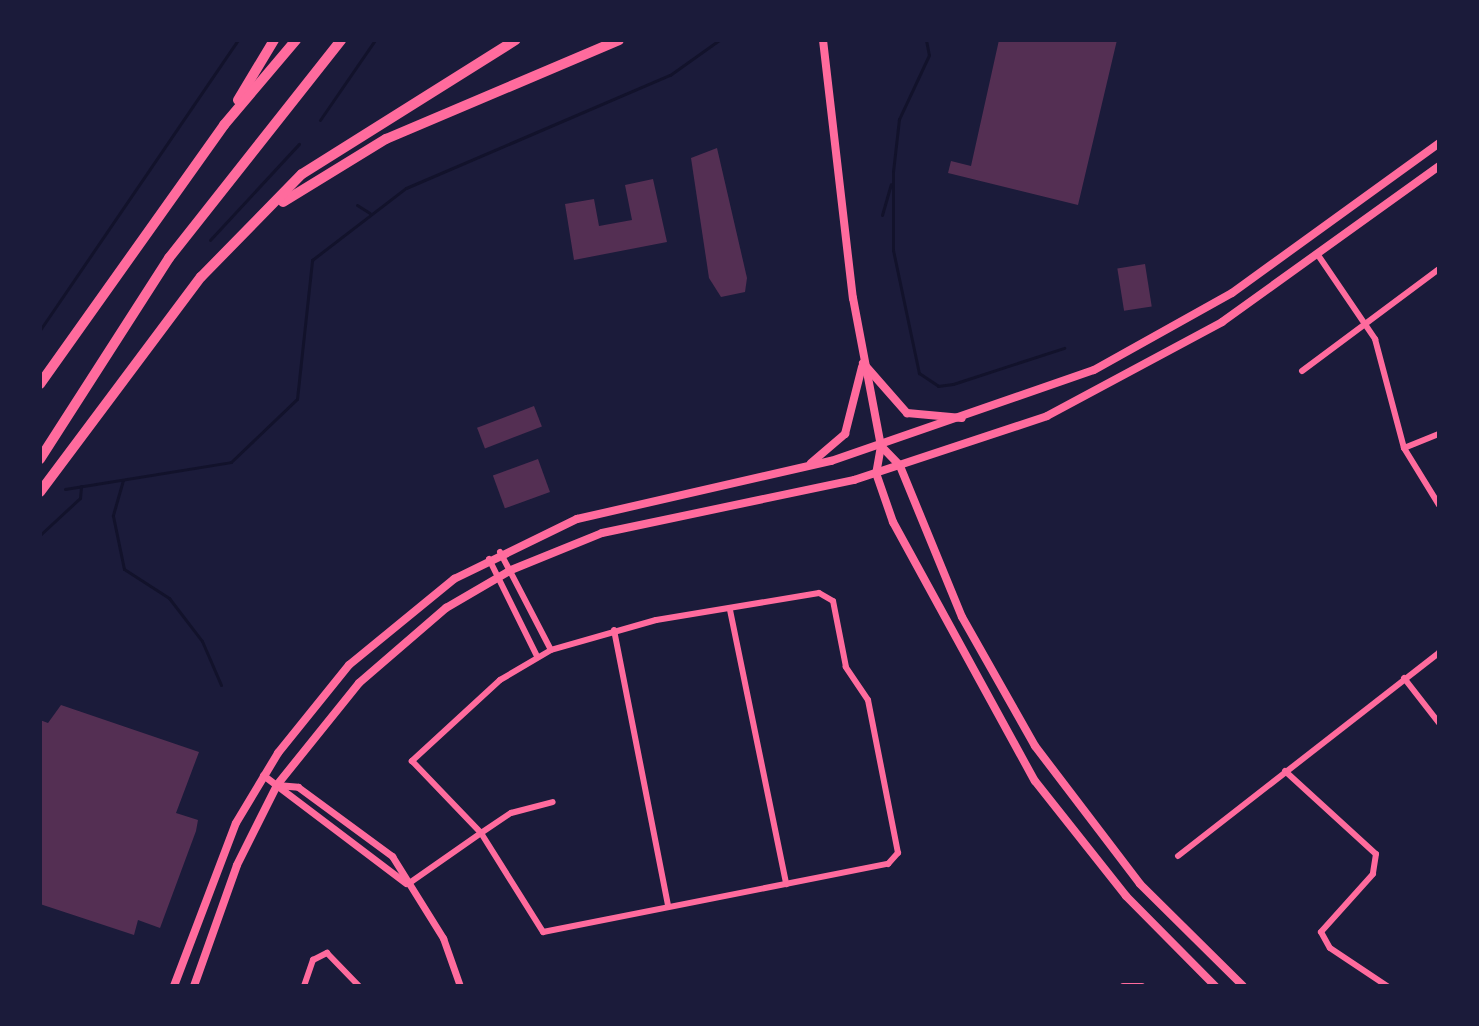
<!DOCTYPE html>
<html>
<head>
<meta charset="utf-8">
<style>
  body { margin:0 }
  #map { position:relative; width:1479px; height:1026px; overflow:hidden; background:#1b1b3a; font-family:Karla,sans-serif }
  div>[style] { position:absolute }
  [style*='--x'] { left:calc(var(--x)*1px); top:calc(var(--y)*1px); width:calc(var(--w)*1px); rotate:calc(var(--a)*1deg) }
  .stream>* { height:3px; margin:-1.5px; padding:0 1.5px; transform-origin:1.5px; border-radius:1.5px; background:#12122b }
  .building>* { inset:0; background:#542f53; transform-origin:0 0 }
  .minor>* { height:6px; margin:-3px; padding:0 3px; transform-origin:3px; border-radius:3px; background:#ff6b9d }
  .tertiary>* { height:7px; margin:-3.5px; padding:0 3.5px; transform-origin:3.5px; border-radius:3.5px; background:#ff6b9d }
  .secondary>* { height:8px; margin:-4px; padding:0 4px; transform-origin:4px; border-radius:4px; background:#ff6b9d }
  .motorway>* { height:10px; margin:-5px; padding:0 5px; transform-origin:5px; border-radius:5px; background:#ff6b9d }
  span { translate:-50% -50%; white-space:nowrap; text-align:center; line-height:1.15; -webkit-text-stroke:8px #1b1b3a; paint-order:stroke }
  .frame { position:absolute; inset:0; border:42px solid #1b1b3a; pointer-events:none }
</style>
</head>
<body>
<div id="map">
  <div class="stream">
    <i style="--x:926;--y:40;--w:15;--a:79"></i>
    <i style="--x:929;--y:55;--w:71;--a:115.1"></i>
    <i style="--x:899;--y:119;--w:53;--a:96.5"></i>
    <i style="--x:893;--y:172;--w:78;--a:90"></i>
    <i style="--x:893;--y:250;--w:126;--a:78.1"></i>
    <i style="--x:919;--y:373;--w:23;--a:34"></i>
    <i style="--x:938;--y:386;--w:15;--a:-8"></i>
    <i style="--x:953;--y:384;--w:117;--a:-18"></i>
    <i style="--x:320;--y:120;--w:97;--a:-55.5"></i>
    <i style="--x:357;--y:205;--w:15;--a:32"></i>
    <i style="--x:882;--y:215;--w:32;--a:-74"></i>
    <i style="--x:210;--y:240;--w:131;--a:-47.2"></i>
    <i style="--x:40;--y:330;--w:351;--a:-55.7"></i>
    <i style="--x:123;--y:480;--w:37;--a:106"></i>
    <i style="--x:113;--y:516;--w:54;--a:78.3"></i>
    <i style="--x:124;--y:569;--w:54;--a:32.8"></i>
    <i style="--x:169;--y:598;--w:54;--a:52.5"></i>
    <i style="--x:202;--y:641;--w:48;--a:66.6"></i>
    <i style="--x:65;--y:489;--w:168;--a:-9.2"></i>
    <i style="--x:231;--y:462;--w:91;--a:-43.7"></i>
    <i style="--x:297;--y:399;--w:140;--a:-83.8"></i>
    <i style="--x:312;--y:260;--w:118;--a:-37.5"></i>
    <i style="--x:406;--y:188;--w:287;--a:-23.2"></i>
    <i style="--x:670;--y:75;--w:60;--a:-35.5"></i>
    <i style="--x:40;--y:535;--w:54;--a:-42.8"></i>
    <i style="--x:80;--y:498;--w:12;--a:-85"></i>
  </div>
  <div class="building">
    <i style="clip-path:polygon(999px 40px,1117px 40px,1078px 205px,948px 173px,951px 161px,971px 166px)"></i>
    <i style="clip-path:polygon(717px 148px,747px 278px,745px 292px,721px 297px,709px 278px,691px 158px)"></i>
    <i style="clip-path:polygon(653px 179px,667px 242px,574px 260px,565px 204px,594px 199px,599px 226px,632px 220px,625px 185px)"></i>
    <i style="left:1145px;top:264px;width:43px;height:28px;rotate:81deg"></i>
    <i style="left:534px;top:406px;width:22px;height:61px;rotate:69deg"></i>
    <i style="left:538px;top:459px;width:35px;height:48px;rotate:70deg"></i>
    <i style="clip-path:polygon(61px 705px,199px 752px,176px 813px,198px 820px,196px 831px,160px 928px,138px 920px,134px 935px,40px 904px,40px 720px,48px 723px)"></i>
  </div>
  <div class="minor">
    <i style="--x:1318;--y:255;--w:102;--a:55.8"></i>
    <i style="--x:1375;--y:339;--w:113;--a:75.1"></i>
    <i style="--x:1404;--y:448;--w:67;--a:58.4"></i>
    <i style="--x:1302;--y:371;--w:171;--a:-36.7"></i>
    <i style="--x:1404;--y:448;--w:38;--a:-22"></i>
    <i style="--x:500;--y:552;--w:110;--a:62.5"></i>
    <i style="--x:489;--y:559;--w:108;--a:63.7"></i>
    <i style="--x:730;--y:610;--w:280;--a:78.4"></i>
    <i style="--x:614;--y:630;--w:281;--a:78.9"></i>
    <i style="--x:1404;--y:678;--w:57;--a:52.1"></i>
    <i style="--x:1285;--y:771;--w:123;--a:42.4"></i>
    <i style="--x:1376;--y:854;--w:20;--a:99"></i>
    <i style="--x:1373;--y:874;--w:78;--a:131.9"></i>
    <i style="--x:1321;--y:932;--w:18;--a:61"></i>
    <i style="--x:1330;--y:948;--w:69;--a:33.7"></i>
    <i style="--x:1178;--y:856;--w:331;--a:-37.9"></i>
    <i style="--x:408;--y:884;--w:89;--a:-34.9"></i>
    <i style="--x:481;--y:833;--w:117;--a:57.9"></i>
    <i style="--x:543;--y:932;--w:352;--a:-11.2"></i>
    <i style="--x:888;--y:864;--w:15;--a:-48"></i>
    <i style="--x:898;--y:853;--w:156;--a:-101.1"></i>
    <i style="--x:868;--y:700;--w:40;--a:-124"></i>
    <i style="--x:846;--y:667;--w:67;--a:-101.1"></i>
    <i style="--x:833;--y:601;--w:16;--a:-150"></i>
    <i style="--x:819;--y:593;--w:165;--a:170.6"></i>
    <i style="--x:656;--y:620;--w:109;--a:164.1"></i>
    <i style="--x:551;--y:650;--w:59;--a:149.5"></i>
    <i style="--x:500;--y:680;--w:120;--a:137.4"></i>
    <i style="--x:412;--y:761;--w:100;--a:46.2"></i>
    <i style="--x:481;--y:833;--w:36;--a:-34"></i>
    <i style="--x:511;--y:813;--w:43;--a:-14.7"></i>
    <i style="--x:304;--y:986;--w:28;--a:-71"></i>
    <i style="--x:313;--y:960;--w:16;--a:-27"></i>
    <i style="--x:327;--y:953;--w:46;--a:45.9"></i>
    <i style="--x:1123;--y:986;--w:19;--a:0"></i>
  </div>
  <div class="tertiary">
    <i style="--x:263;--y:775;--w:179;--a:37.1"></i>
    <i style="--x:277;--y:785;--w:21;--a:5"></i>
    <i style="--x:298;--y:787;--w:117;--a:36.3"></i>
    <i style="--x:392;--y:856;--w:97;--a:58.1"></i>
    <i style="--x:443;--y:938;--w:51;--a:70.5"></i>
  </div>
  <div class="secondary">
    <i style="--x:823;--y:40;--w:260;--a:83.4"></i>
    <i style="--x:853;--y:298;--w:151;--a:79.3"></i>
    <i style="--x:881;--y:446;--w:27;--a:100"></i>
    <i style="--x:876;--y:473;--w:52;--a:70.9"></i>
    <i style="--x:893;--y:522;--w:295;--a:61.3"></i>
    <i style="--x:1035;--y:781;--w:147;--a:51.6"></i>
    <i style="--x:1126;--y:896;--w:127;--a:45.3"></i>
    <i style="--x:863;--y:363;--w:67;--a:48.7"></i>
    <i style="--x:907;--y:413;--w:55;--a:5.2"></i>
    <i style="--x:881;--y:446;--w:28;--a:46"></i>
    <i style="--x:900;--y:466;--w:163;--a:67.7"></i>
    <i style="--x:962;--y:617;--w:148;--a:60.5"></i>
    <i style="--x:1035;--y:746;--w:173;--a:52.7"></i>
    <i style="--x:1140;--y:884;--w:145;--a:44.7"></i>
    <i style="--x:811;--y:463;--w:45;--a:-40.5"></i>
    <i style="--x:845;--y:434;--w:69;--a:-75.8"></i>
    <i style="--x:174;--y:986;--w:174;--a:-69.2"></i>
    <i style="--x:236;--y:823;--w:82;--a:-59"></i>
    <i style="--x:278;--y:753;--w:113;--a:-51.1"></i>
    <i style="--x:349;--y:665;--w:136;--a:-39.3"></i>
    <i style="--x:454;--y:579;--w:137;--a:-26"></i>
    <i style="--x:577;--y:519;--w:261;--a:-12.9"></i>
    <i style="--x:831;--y:461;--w:278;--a:-19.1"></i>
    <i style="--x:1094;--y:370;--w:158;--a:-29.2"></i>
    <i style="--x:1232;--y:293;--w:256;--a:-35.9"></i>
    <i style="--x:194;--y:986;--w:128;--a:-70.4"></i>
    <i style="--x:237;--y:865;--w:89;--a:-63.4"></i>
    <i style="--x:277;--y:785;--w:131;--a:-51.2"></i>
    <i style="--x:359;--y:683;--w:115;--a:-40.8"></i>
    <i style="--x:446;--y:608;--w:75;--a:-30.3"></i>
    <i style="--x:511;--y:570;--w:98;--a:-22.1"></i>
    <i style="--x:602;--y:533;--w:258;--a:-11.9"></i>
    <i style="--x:854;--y:480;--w:203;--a:-18.3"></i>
    <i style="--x:1047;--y:416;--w:199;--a:-28.2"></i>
    <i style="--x:1222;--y:322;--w:267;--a:-35.7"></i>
  </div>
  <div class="motorway">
    <i style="--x:238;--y:100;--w:70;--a:-59"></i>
    <i style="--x:283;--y:202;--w:121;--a:-31.5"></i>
    <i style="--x:386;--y:139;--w:253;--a:-23"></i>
    <i style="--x:40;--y:384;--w:318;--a:-54.6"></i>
    <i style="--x:224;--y:125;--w:111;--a:-49.7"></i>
    <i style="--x:40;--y:459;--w:239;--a:-57.3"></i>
    <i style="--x:169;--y:258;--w:278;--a:-51.7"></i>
    <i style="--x:40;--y:492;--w:269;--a:-53.2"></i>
    <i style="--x:201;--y:277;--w:144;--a:-45.6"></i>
    <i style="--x:302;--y:174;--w:252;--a:-32.1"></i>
  </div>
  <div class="frame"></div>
</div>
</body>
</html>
